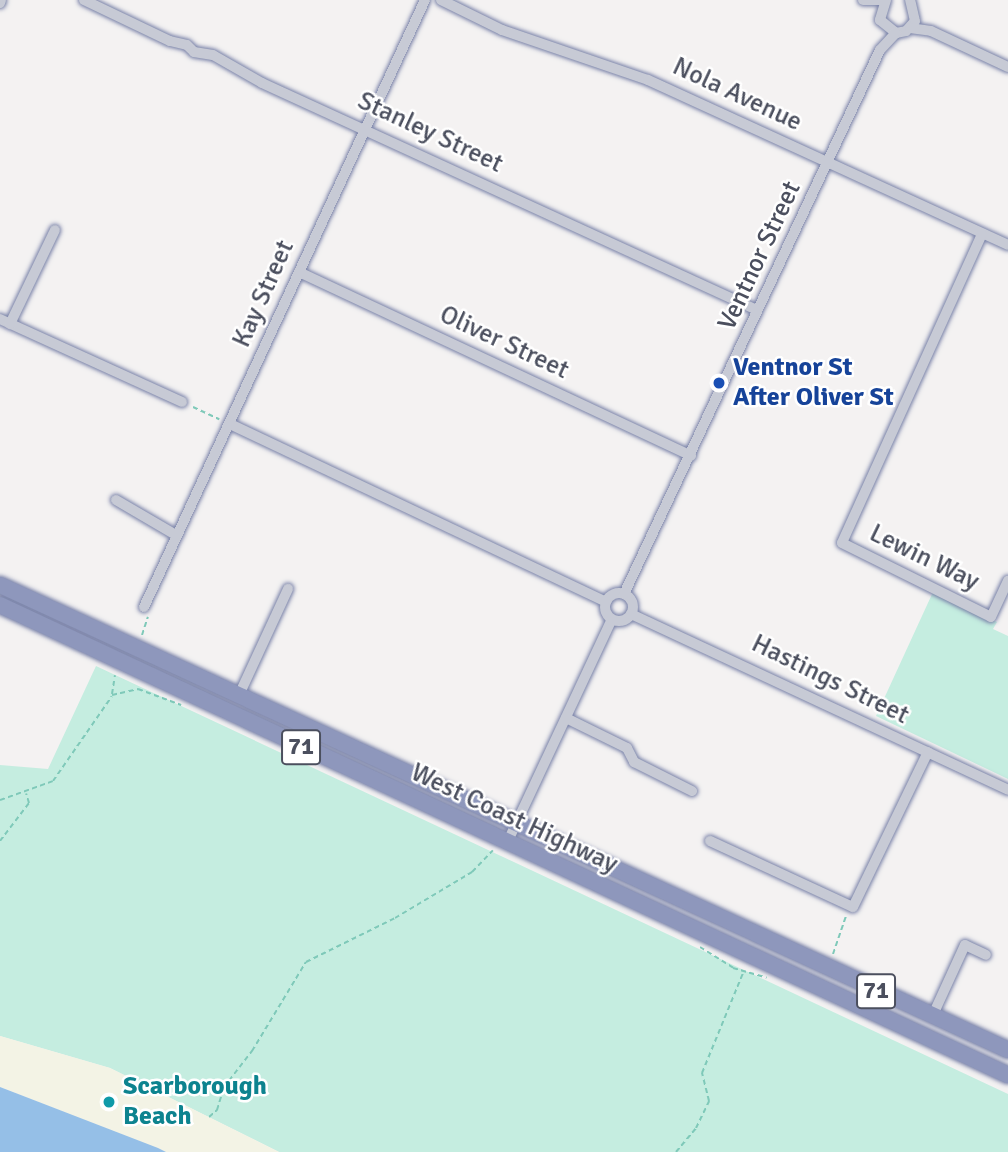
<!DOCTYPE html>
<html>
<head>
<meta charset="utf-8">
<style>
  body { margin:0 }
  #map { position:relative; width:1008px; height:1152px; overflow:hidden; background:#f4f2f2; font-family:Signika,sans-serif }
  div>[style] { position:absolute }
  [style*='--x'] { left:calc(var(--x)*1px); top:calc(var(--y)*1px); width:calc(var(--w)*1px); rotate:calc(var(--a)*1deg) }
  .green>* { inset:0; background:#c5ede0 }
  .sand>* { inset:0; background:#f3f3e5 }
  .water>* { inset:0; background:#95bfe7 }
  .path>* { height:2px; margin-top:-1px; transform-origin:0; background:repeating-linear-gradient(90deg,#7fc9b9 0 5px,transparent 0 8.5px) }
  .roads { filter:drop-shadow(0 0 2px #7982a8) drop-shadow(0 0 2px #7982a8) }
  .minor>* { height:10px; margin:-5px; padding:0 5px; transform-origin:5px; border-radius:5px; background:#c7cad5 }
  .minor>.ring { margin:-5px; padding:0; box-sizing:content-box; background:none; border:10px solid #c7cad5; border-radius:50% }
  .highway>* { height:16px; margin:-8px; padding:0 8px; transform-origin:8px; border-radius:8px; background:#8e97bc }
  .dots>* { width:19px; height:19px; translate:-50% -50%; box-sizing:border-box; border:4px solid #fff; border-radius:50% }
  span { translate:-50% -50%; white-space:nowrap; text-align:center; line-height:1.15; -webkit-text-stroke:5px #fff; paint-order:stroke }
  .shield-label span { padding:2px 5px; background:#fff; border:2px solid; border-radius:5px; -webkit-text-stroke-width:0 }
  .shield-label { font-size:24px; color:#4b4f5e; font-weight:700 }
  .street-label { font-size:26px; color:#4b4f5e }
  .transit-label { font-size:26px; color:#164399; font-weight:700 }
  .left { translate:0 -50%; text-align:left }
  .culture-label { font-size:26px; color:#0d838f; font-weight:700 }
</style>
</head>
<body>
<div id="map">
  <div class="green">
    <i style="clip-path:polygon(933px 592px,997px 622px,993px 629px,1008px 636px,1008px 779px,876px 716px)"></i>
    <i style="clip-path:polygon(96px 666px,1008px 1094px,1008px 1152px,279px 1152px,110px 1068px,0 1036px,0 765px,48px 769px)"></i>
  </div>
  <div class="sand">
    <i style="clip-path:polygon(0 1036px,110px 1068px,279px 1152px,166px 1152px,0 1087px)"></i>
  </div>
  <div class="water">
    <i style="clip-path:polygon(0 1087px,158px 1148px,166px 1152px,0 1152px)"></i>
  </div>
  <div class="path">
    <i style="--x:193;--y:407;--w:29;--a:25"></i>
    <i style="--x:142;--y:635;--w:19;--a:-72"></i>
    <i style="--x:112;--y:694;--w:19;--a:-81"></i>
    <i style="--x:112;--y:695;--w:27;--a:-13"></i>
    <i style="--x:138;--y:689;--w:46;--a:20.4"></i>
    <i style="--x:0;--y:800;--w:56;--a:-19.7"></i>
    <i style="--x:53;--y:781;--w:103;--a:-55.2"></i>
    <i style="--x:0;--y:841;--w:48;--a:-52.7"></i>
    <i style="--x:29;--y:803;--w:10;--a:-107"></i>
    <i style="--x:700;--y:947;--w:39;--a:32"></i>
    <i style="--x:733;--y:968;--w:35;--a:16"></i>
    <i style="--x:833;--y:954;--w:40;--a:-71.1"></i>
    <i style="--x:209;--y:1117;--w:11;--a:-41"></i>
    <i style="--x:217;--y:1110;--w:24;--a:-73"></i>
    <i style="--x:224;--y:1087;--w:46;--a:-52.1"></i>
    <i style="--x:252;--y:1051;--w:104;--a:-58.8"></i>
    <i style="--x:306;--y:962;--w:99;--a:-26.3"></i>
    <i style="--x:395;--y:918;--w:90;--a:-30.9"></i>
    <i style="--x:472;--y:872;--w:30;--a:-46"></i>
    <i style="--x:676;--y:1152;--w:31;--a:-50"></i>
    <i style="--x:696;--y:1128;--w:30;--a:-64"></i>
    <i style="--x:709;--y:1101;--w:29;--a:-104"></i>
    <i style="--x:702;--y:1073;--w:108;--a:-67.7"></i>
  </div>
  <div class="roads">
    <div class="minor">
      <i style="--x:84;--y:0;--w:95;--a:25.5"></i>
      <i style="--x:170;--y:41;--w:17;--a:13"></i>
      <i style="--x:187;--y:45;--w:10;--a:45"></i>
      <i style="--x:194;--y:52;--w:19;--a:9"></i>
      <i style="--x:213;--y:55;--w:56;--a:29.7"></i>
      <i style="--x:262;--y:83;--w:545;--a:24.64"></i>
      <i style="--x:441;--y:0;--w:68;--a:26.2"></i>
      <i style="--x:502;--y:30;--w:154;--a:18.9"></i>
      <i style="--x:648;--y:80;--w:396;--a:24.6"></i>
      <i style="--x:863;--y:0;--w:22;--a:0"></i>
      <i style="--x:886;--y:0;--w:21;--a:107"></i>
      <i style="--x:880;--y:20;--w:21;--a:39"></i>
      <i style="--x:896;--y:33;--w:10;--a:-11"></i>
      <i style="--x:906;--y:31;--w:13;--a:-48"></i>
      <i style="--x:915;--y:21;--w:22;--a:-103"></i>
      <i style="--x:0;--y:3;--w:3;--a:-72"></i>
      <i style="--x:910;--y:28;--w:21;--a:8"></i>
      <i style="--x:931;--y:31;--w:85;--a:25.1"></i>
      <i style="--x:982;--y:234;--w:339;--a:114.4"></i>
      <i style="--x:842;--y:543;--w:166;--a:26.4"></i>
      <i style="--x:991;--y:617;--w:40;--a:-65"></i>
      <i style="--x:299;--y:272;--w:433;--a:25.1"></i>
      <i style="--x:0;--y:319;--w:200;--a:24.5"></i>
      <i style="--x:10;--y:324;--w:104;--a:-64.4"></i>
      <i style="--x:230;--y:424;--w:416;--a:25.3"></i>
      <i style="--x:116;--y:500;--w:69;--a:30.3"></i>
      <i class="ring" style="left:605px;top:593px;width:18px;height:18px"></i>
      <i style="--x:624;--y:594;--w:601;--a:-64.8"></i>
      <i style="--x:880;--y:50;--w:23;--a:-47"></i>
      <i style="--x:144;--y:607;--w:669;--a:-65.16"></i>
      <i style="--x:631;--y:614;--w:416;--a:25"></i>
      <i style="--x:239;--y:695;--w:117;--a:-65.2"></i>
      <i style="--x:566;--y:718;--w:68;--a:26.2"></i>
      <i style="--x:627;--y:748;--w:16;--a:63"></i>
      <i style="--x:634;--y:762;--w:65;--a:26.6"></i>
      <i style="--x:710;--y:841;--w:157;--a:24.8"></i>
      <i style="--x:853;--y:907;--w:172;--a:-64.2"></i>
      <i style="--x:507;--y:843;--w:247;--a:-64.9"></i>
      <i style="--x:932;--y:1017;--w:79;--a:-65.4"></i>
      <i style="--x:965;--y:945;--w:23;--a:25"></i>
    </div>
    <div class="highway">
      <i style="--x:0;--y:585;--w:1110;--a:24.76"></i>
      <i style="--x:0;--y:605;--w:1112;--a:25"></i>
    </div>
  </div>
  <div class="dots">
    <i style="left:719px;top:383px;background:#1a4fb4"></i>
    <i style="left:109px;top:1102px;background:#0f9aa8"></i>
  </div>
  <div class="shield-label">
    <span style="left:301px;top:747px">71</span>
    <span style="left:876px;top:991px">71</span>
  </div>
  <div class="street-label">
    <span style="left:737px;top:95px;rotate:25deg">Nola Avenue</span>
    <span style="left:430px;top:133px;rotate:25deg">Stanley Street</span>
    <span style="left:760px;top:256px;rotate:-65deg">Ventnor Street</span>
    <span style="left:264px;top:294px;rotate:-66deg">Kay Street</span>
    <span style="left:504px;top:343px;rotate:25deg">Oliver Street</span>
    <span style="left:924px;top:558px;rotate:26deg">Lewin Way</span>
    <span style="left:830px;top:680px;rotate:26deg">Hastings Street</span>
    <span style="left:514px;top:819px;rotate:25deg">West Coast Highway</span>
  </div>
  <div class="transit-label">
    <span class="left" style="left:733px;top:383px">Ventnor St<br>After Oliver St</span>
  </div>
  <div class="culture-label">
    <span class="left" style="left:123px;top:1102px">Scarborough<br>Beach</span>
  </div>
</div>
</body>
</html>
